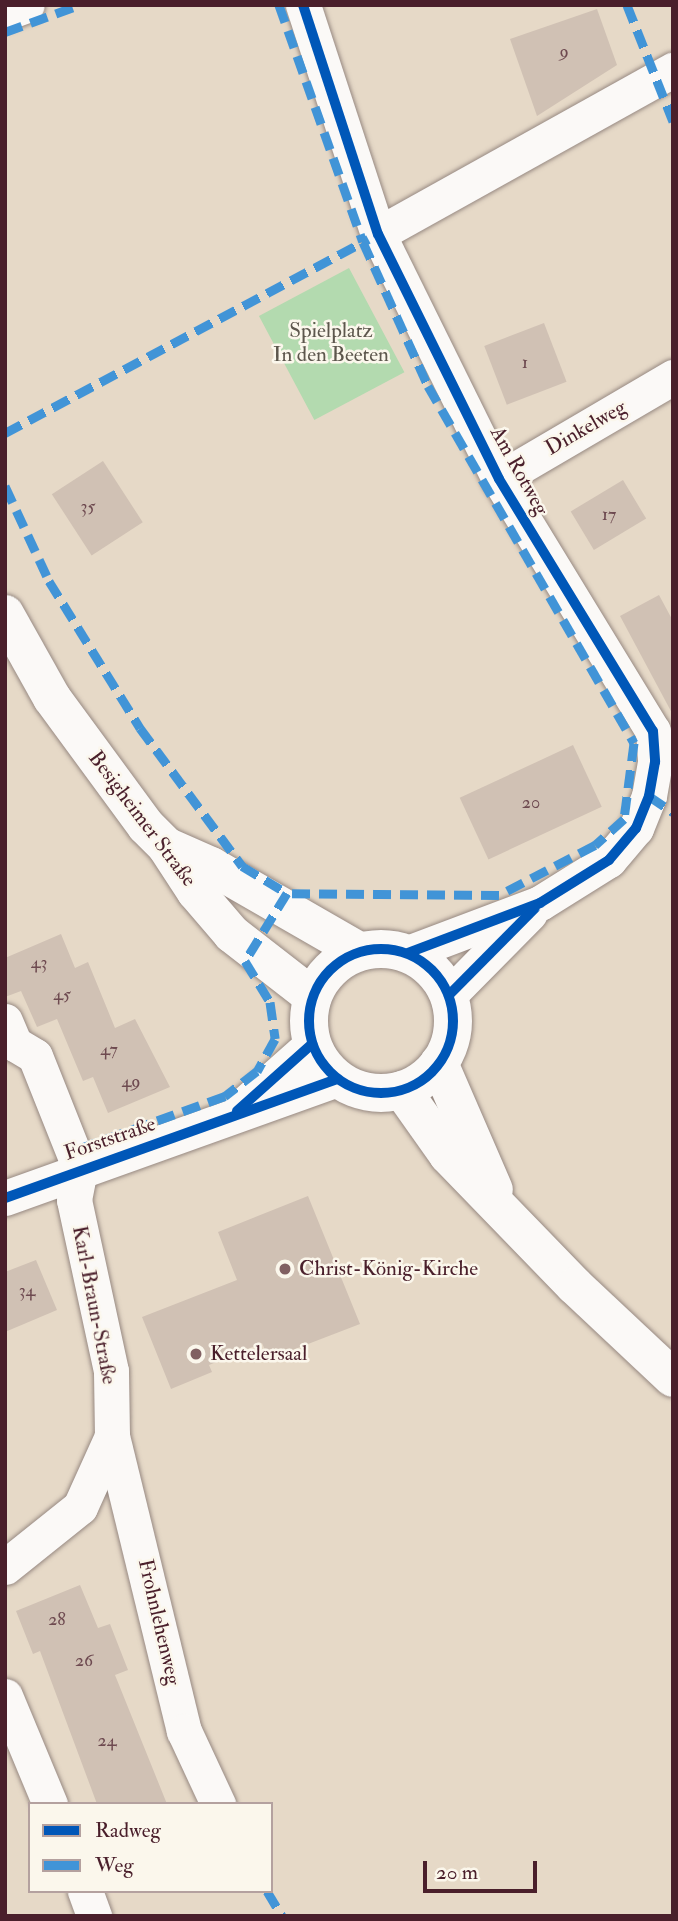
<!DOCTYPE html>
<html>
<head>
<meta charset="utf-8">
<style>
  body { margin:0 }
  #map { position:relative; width:678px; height:1921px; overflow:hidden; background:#e6d9c7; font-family:"IM FELL Double Pica",serif }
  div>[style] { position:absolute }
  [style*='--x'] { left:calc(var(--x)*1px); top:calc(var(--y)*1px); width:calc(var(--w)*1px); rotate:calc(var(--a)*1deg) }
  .green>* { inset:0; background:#b3daaf; transform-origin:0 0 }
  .building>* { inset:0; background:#d0c1b4; transform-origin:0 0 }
  .roads { filter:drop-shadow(0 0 2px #978982) drop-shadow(0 0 2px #978982) }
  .street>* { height:35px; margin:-17.5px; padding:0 17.5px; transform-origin:17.5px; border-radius:17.5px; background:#fbf9f7 }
  .secondary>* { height:38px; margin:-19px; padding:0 19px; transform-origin:19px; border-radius:19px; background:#fbf9f7 }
  .secondary>.ring { margin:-19px; padding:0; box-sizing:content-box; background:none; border:38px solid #fbf9f7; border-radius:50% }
  .quiet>* { height:9px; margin-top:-4.5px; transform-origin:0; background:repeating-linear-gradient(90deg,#4194d7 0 18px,transparent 0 27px) }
  .cycleway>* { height:10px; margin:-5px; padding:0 5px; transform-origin:5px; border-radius:5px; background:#0057b8 }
  .cycleway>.ring { margin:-5px; padding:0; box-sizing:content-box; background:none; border:10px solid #0057b8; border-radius:50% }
  .dots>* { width:19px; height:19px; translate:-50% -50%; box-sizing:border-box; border:4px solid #fbf7ec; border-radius:50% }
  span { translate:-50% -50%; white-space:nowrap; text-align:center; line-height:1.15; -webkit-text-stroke:5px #fbf7ec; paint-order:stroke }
  .number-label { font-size:18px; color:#6e4a50 }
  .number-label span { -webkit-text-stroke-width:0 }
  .park-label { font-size:21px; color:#5d574d }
  .street-label { font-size:21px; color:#4a1f2b }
  .poi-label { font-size:21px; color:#4a1f2b }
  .left { translate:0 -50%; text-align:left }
  .frame { position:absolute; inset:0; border:7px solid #4a1f2b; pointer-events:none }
  .legend { position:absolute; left:28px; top:1802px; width:245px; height:91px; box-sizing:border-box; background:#fbf7ec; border:2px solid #b4a19f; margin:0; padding:9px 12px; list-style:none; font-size:21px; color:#4a1f2b }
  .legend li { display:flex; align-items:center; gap:14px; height:35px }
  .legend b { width:35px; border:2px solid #b4a19f }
  .scale { position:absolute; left:423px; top:1861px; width:114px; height:32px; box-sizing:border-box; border:4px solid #4a1f2b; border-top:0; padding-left:9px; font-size:21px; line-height:24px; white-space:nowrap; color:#4a1f2b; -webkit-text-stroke:5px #fbf7ec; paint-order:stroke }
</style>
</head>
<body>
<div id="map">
  <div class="green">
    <i style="left:349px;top:268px;width:118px;height:102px;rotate:62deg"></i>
  </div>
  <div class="building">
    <i style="clip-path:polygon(597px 9px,617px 65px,537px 116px,510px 39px)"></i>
    <i style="left:544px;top:323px;width:63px;height:64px;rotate:69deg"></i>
    <i style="left:103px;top:461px;width:73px;height:61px;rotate:57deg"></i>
    <i style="left:623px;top:480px;width:45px;height:61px;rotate:59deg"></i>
    <i style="clip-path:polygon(659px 595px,673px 621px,673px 715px,620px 616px)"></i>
    <i style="left:573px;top:745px;width:68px;height:125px;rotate:65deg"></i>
    <i style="clip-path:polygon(61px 934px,75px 968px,88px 962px,115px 1028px,135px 1019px,170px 1087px,108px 1113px,93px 1077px,83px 1081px,57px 1019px,37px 1027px,21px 991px,5px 997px,5px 958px)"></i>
    <i style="clip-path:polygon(308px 1196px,360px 1324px,269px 1359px,262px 1343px,209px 1365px,212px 1372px,171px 1389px,142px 1317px,237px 1280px,218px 1232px)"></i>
    <i style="clip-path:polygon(36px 1260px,57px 1310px,5px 1332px,5px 1272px)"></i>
    <i style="clip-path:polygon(80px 1585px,98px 1628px,110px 1624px,128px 1670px,115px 1675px,167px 1804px,97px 1804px,40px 1651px,33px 1654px,16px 1611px)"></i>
  </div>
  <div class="roads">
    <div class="street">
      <i style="--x:303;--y:5;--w:241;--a:71.9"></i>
      <i style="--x:378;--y:234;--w:273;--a:63.7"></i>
      <i style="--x:499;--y:479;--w:295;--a:58.6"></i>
      <i style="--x:653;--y:731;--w:31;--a:86"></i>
      <i style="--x:655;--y:762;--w:35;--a:100"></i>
      <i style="--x:649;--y:796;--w:35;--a:112"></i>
      <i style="--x:636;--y:828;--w:42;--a:130.2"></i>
      <i style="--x:609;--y:860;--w:81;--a:148.1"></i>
      <i style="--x:540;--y:903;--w:141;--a:159.3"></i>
      <i style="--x:5;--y:13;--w:23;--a:-20"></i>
      <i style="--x:378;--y:234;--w:338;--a:-29.1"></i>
      <i style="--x:499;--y:479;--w:202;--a:-30.4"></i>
      <i style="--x:449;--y:995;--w:115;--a:-45.4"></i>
      <i style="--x:5;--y:1021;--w:25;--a:67"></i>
      <i style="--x:15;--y:1044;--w:23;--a:31"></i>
      <i style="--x:35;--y:1056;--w:122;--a:68.3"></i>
      <i style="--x:242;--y:1106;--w:94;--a:-41.5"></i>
      <i style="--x:5;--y:1198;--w:353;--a:-19.7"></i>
      <i style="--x:112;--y:1436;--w:304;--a:76.3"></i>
      <i style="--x:184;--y:1731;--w:81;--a:65"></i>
      <i style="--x:5;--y:1567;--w:96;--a:-38.7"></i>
      <i style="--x:80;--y:1507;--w:78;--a:-65.7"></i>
      <i style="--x:112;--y:1436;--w:65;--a:-90.9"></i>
      <i style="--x:111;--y:1371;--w:175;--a:-102.2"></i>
      <i style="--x:74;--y:1200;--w:32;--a:-79"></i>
      <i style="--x:5;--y:1696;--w:117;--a:67.4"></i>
      <i style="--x:85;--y:1891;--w:27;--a:70"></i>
    </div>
    <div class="secondary">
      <i style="--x:5;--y:614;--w:96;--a:60.8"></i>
      <i style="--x:52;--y:698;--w:159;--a:53.7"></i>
      <i style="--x:146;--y:826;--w:28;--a:45"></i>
      <i style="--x:166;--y:846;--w:55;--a:56.9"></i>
      <i style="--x:196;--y:892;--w:55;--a:49.4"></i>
      <i style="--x:232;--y:934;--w:101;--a:37.8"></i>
      <i style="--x:166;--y:846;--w:49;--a:24"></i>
      <i style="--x:211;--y:866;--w:171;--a:29.9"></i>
      <i class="ring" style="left:309px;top:949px;width:106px;height:106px"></i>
      <i style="--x:439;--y:1063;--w:138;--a:66.6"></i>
      <i style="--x:402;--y:1090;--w:80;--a:54.7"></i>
      <i style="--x:448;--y:1155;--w:182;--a:45.9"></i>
      <i style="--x:575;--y:1286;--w:134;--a:43.2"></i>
    </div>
  </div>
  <div class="quiet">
    <i style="--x:279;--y:5;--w:251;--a:70.5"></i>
    <i style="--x:363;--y:242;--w:158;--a:65.7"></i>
    <i style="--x:428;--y:386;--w:412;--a:60"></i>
    <i style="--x:634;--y:743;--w:77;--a:97.5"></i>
    <i style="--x:624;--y:819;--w:39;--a:138"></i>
    <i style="--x:595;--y:845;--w:108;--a:152.5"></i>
    <i style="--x:499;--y:895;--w:212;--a:-179.5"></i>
    <i style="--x:627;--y:5;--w:125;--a:68.4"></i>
    <i style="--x:5;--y:32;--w:79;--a:-20"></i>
    <i style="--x:5;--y:433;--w:412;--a:-28.1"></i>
    <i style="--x:5;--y:486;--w:105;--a:65.1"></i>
    <i style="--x:49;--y:581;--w:173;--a:58.2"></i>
    <i style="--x:140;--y:728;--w:172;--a:53.5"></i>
    <i style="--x:242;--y:866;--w:52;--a:31"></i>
    <i style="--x:287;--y:893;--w:80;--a:121.7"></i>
    <i style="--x:245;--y:961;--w:48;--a:58.6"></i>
    <i style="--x:270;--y:1002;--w:37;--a:82"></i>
    <i style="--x:275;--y:1039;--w:37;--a:119"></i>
    <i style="--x:257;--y:1071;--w:41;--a:142"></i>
    <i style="--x:225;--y:1096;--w:163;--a:160.2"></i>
    <i style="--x:649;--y:796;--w:29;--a:34"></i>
    <i style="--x:267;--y:1891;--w:29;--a:59"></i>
  </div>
  <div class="cycleway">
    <i style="--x:303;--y:5;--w:241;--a:71.9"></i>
    <i style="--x:378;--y:234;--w:273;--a:63.7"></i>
    <i style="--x:499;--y:479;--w:295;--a:58.6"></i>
    <i style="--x:653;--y:731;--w:31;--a:86"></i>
    <i style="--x:655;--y:762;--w:35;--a:100"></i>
    <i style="--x:649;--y:796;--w:35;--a:112"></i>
    <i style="--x:636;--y:828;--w:42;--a:130.2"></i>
    <i style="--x:609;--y:860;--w:81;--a:148.1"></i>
    <i style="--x:540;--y:903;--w:141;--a:159.3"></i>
    <i class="ring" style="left:309px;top:949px;width:134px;height:134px"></i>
    <i style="--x:449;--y:995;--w:122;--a:-45.3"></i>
    <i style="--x:237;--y:1111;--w:101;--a:-41.8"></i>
    <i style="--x:5;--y:1198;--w:353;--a:-19.7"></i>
  </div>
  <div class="dots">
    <i style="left:285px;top:1269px;background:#816062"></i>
    <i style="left:196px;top:1354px;background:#816062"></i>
  </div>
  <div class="number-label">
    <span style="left:564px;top:52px">9</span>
    <span style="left:525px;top:363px">1</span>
    <span style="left:88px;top:507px">35</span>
    <span style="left:609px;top:515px">17</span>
    <span style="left:531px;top:803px">20</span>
    <span style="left:39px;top:963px">43</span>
    <span style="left:62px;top:995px">45</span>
    <span style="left:109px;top:1050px">47</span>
    <span style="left:131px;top:1082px">49</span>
    <span style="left:27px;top:1291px">34</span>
    <span style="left:57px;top:1620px">28</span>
    <span style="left:84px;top:1661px">26</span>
    <span style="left:107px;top:1741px">24</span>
  </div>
  <div class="park-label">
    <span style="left:331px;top:343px">Spielplatz<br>In den Beeten</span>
  </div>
  <div class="street-label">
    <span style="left:586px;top:428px;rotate:-30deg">Dinkelweg</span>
    <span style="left:519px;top:471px;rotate:61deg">Am Rotweg</span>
    <span style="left:142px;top:819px;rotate:53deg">Besigheimer Straße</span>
    <span style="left:110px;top:1139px;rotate:-19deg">Forststraße</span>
    <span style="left:94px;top:1305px;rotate:79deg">Karl-Braun-Straße</span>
    <span style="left:159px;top:1622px;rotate:77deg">Frohnlehenweg</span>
  </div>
  <div class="poi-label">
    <span class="left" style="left:299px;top:1269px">Christ-König-Kirche</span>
    <span class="left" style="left:210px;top:1354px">Kettelersaal</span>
  </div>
  <div class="frame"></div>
  <ul class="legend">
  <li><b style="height:9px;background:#0057b8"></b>Radweg</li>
  <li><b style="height:9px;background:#4194d7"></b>Weg</li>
  </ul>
  <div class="scale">20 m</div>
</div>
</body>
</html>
